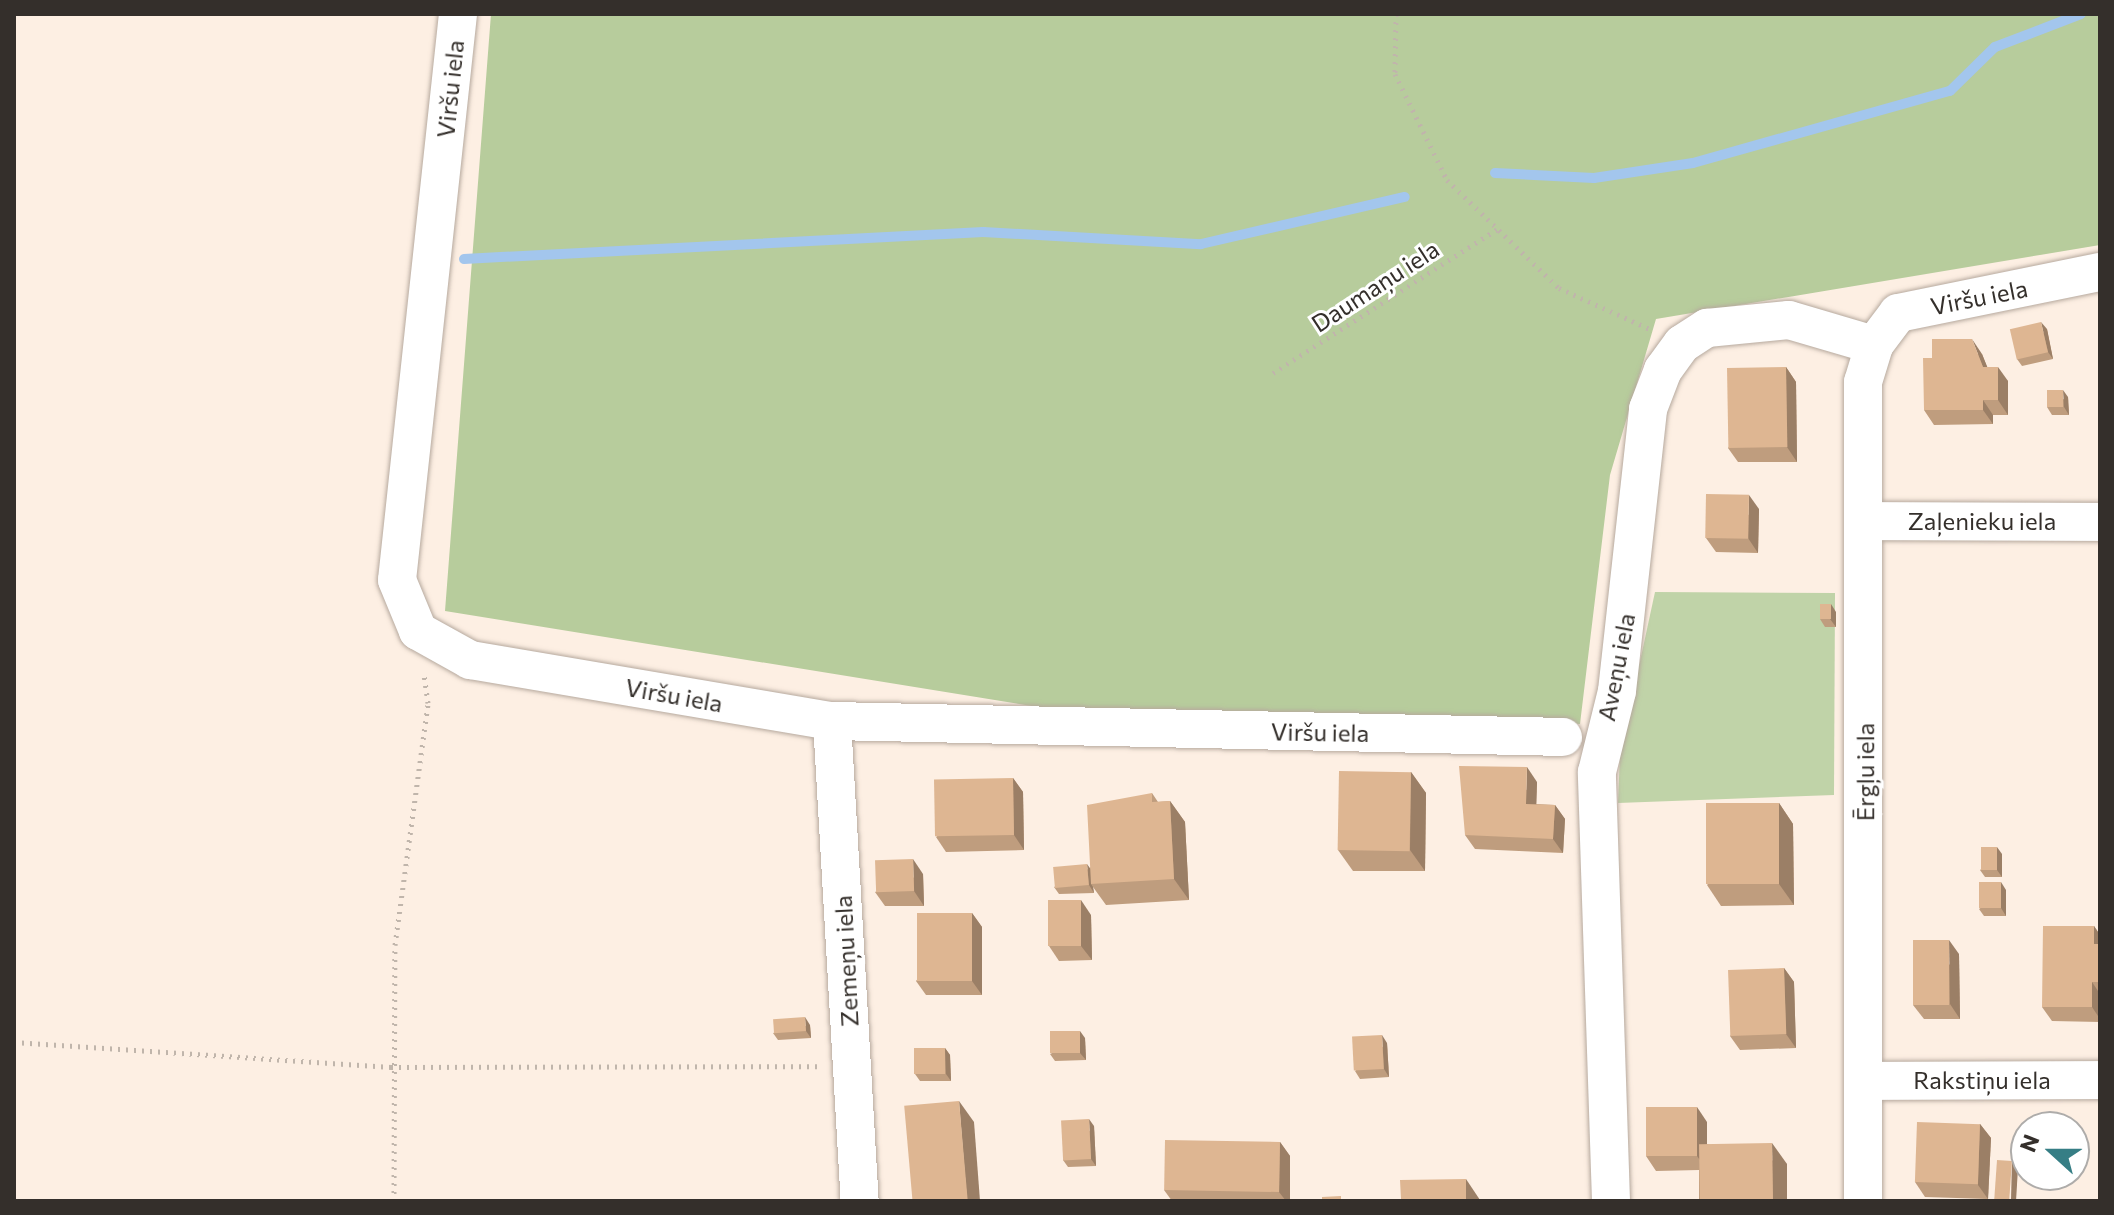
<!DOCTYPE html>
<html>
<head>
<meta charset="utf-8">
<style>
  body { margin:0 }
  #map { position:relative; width:2114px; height:1215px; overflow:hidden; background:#fdefe3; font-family:Commissioner,sans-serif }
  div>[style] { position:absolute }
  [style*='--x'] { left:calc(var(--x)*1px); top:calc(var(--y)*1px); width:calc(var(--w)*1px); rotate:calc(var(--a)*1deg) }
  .green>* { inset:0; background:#c0d3a8 }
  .forest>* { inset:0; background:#b7cc9c }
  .stream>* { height:10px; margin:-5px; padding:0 5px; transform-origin:5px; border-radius:5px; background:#a3c6ed }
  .path>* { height:5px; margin-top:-2.5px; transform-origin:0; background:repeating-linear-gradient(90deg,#c0b5ab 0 2px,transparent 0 8px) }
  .roads { filter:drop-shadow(0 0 2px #b6a99e) drop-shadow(0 0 2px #b6a99e) }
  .street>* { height:38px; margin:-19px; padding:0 19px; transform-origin:19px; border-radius:19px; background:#fff }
  .wall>* { inset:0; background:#bf9d7e }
  .shaded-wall>* { inset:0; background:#9b7f66 }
  .building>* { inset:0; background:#deb692; transform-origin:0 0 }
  span { translate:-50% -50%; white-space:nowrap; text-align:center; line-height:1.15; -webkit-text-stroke:6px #fff; paint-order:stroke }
  .street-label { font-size:24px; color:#342f2b }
  .frame { position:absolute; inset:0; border:16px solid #342f2b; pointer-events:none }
  .north { position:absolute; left:2010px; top:1111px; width:80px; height:80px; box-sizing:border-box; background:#fff; border:2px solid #aeacaa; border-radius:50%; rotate:291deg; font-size:22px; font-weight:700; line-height:32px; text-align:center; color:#342f2b }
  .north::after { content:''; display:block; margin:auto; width:28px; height:36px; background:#367e85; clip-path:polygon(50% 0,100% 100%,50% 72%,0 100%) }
</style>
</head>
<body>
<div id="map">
  <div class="green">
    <i style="clip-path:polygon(1655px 592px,1835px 593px,1834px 795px,1618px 803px,1620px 754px)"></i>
  </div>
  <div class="forest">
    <i style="clip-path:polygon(491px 14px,2100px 14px,2100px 245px,1656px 319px,1610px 475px,1580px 724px,1044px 708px,445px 611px)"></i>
  </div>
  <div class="stream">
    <i style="--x:1495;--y:173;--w:99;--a:2.9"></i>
    <i style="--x:1594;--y:178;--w:100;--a:-8.6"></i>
    <i style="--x:1693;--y:163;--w:267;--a:-15.7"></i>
    <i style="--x:1950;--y:91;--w:63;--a:-44.4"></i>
    <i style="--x:1995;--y:47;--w:92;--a:-21"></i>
    <i style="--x:464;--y:259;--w:520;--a:-2.98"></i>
    <i style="--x:983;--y:232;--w:218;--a:3.2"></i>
    <i style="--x:1201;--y:244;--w:209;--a:-13"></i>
  </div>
  <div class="path">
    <i style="--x:1396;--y:14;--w:60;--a:91"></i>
    <i style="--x:1395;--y:74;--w:118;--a:63.9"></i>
    <i style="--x:1447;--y:180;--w:156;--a:44"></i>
    <i style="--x:1559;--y:288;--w:102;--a:24.3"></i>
    <i style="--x:1273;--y:373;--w:266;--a:-32.7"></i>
    <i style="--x:14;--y:1042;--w:378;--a:3.8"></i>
    <i style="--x:391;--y:1067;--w:429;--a:-0.1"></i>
    <i style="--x:394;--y:1201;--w:256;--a:-89.8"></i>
    <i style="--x:395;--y:945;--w:244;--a:-82.2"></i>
    <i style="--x:428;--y:703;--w:27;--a:-98"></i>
  </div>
  <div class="roads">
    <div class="street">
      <i style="--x:458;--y:14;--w:569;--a:96.15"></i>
      <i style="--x:397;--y:580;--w:55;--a:67.6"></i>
      <i style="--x:418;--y:631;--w:60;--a:29.1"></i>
      <i style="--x:470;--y:660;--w:367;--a:9.6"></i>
      <i style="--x:832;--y:721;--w:731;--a:1.25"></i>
      <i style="--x:1863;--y:521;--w:237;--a:0.2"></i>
      <i style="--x:832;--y:721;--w:481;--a:86.7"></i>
      <i style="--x:1864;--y:1081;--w:236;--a:-0.2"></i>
      <i style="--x:1611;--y:1201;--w:429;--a:-91.9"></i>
      <i style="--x:1597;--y:772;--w:83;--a:-76.1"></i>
      <i style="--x:1617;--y:691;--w:284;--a:-83.7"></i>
      <i style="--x:1648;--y:409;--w:42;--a:-69"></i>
      <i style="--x:1663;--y:370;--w:32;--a:-54"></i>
      <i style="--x:1682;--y:344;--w:30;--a:-33"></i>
      <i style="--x:1707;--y:328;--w:82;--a:-5.6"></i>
      <i style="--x:1789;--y:320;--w:89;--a:16.4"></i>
      <i style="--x:1863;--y:1201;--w:819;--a:-90"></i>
      <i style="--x:1863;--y:382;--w:39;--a:-73"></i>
      <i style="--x:1874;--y:345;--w:40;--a:-53"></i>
      <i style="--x:1898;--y:313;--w:206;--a:-11.5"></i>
    </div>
  </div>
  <div class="wall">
    <i style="clip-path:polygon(2047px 329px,2053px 359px,2022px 366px,2017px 359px)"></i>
    <i style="clip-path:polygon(1982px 354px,1987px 367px,2008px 381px,2008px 415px,1993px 415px,1993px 424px,1934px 425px,1924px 410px,1932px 358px)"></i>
    <i style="clip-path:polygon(1786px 367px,1796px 382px,1797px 462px,1738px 462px,1728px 448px)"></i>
    <i style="clip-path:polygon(2068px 397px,2069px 415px,2052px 415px,2047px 407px)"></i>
    <i style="clip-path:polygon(1759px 509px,1758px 553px,1716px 552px,1706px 538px)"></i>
    <i style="clip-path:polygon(1836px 612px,1836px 627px,1825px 627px,1820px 619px)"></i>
    <i style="clip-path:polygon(1411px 772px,1426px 793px,1425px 871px,1353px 871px,1338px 850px)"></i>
    <i style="clip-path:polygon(1013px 778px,1023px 792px,1024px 850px,946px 852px,936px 837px)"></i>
    <i style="clip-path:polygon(1537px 782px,1536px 804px,1555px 805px,1565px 819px,1563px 853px,1475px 849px,1465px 835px)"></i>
    <i style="clip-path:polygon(1152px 793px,1158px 802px,1170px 801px,1185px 822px,1189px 900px,1106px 905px,1093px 887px,1094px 893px,1059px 894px,1054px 887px,1090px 868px)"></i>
    <i style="clip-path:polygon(1779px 803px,1793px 824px,1794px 905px,1721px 906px,1707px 885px)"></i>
    <i style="clip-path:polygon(2002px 854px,2002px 877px,1985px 877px,1980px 870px)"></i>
    <i style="clip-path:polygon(923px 874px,924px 906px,885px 906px,875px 892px)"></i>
    <i style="clip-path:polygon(2006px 890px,2006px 916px,1984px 916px,1979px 909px)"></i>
    <i style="clip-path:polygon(972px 913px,982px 927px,982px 995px,926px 995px,916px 981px)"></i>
    <i style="clip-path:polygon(1091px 915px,1092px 960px,1059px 961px,1049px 946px)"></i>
    <i style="clip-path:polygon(2094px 926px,2100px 935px,2100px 1022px,2052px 1021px,2042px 1007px)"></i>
    <i style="clip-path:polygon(1959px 954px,1960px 1019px,1924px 1019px,1913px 1005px)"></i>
    <i style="clip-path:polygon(1784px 968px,1794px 982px,1796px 1048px,1740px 1050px,1730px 1036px)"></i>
    <i style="clip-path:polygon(810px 1025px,811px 1038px,778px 1040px,773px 1033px)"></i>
    <i style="clip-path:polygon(1085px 1038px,1086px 1060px,1055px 1061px,1050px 1054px)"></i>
    <i style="clip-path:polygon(1387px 1043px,1389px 1077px,1360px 1079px,1355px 1071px)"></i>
    <i style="clip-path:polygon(945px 1048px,950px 1055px,951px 1081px,920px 1081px,915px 1074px)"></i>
    <i style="clip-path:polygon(1707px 1122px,1707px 1144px,1787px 1164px,1787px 1201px,1699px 1201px,1699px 1170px,1656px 1171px,1646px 1156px)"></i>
    <i style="clip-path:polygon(1980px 1124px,1991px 1138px,1988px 1199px,1925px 1197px,1915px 1182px)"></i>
    <i style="clip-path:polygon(1094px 1126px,1096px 1166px,1068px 1167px,1063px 1160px)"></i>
    <i style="clip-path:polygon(1280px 1142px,1290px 1156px,1290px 1201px,1172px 1201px,1164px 1190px)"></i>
  </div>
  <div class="shaded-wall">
    <i style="clip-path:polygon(2041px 322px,2047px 329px,2053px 359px,2048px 352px)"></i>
    <i style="clip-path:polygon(1972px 339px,1982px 354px,1993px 381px,1983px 367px)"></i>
    <i style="clip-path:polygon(1786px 367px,1796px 382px,1797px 462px,1787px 447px)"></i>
    <i style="clip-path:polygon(1998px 367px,2008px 381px,2008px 415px,1998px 400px)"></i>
    <i style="clip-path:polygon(2063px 390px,2068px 397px,2069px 415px,2064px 407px)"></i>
    <i style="clip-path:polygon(1983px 400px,1993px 415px,1993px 424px,1983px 410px)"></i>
    <i style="clip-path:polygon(1749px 495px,1759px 509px,1758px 553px,1748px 538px)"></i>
    <i style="clip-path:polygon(1831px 604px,1836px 612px,1836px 627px,1830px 619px)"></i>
    <i style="clip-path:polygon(1527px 767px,1537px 782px,1536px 818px,1526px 804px)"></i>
    <i style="clip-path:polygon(1411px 772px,1426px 793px,1425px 871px,1410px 850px)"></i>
    <i style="clip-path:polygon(1013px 778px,1023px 792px,1024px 850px,1014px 835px)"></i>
    <i style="clip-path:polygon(1170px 801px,1185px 822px,1189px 900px,1174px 879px)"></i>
    <i style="clip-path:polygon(1779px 803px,1793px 824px,1794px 905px,1779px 884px)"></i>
    <i style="clip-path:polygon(1555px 805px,1565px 819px,1563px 853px,1553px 839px)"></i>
    <i style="clip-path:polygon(1997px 847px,2002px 854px,2002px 877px,1997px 870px)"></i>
    <i style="clip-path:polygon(913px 859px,923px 874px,924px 906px,914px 891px)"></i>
    <i style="clip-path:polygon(1087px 864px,1092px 871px,1091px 884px,1093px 887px,1094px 893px,1089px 885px)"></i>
    <i style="clip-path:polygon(2001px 882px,2006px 890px,2006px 916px,2001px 908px)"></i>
    <i style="clip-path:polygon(1081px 900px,1091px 915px,1092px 960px,1081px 946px)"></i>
    <i style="clip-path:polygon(972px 913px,982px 927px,982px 995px,972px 981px)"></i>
    <i style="clip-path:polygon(2094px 926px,2100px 935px,2100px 953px,2094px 944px)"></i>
    <i style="clip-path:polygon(1949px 940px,1959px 954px,1960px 1019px,1950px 1004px)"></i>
    <i style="clip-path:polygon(1784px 968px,1794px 982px,1796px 1048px,1786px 1034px)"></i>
    <i style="clip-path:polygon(2092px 982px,2100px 994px,2100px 1019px,2092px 1007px)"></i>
    <i style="clip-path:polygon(805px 1017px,810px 1025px,811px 1038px,806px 1031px)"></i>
    <i style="clip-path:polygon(1080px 1031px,1085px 1038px,1086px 1060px,1080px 1053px)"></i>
    <i style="clip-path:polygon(1382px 1035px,1387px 1043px,1389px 1077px,1384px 1069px)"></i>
    <i style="clip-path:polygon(945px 1048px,950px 1055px,951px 1081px,946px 1074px)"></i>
    <i style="clip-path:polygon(959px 1101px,974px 1122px,980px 1201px,967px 1201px)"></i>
    <i style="clip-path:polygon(1697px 1107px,1707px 1122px,1707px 1170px,1697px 1156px)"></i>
    <i style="clip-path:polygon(1089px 1119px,1094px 1126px,1096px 1166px,1091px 1159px)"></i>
    <i style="clip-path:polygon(1980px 1124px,1991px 1138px,1988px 1199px,1978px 1185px)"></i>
    <i style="clip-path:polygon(1280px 1142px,1290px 1156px,1290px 1201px,1286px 1201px,1279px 1192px)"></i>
    <i style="clip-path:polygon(1772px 1143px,1787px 1164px,1787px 1201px,1773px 1201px)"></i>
    <i style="clip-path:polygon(2012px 1161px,2018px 1168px,2016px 1201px,2011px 1200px)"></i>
    <i style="clip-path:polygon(1466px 1179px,1480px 1200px,1480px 1201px,1466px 1201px)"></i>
  </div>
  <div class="building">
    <i style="left:2041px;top:322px;width:31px;height:32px;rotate:77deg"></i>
    <i style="clip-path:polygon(1932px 339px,1972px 339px,1983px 367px,1998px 367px,1998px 400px,1983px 400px,1983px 410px,1924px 410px,1923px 358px,1932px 358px)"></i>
    <i style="left:1786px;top:367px;width:80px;height:59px;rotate:89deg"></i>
    <i style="left:2047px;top:390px;width:16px;height:17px"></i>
    <i style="left:1706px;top:494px;width:43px;height:44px;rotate:1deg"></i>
    <i style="left:1820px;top:604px;width:11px;height:15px"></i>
    <i style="clip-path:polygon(1459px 766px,1527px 767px,1526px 804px,1555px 805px,1553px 839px,1465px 835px)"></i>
    <i style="left:1339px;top:771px;width:72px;height:79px;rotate:1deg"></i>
    <i style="left:1013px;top:778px;width:57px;height:79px;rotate:89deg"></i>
    <i style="clip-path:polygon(1152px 793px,1152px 802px,1170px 801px,1174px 879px,1091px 884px,1087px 805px)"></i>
    <i style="left:1779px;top:803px;width:81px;height:73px;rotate:90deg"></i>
    <i style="left:1981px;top:847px;width:16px;height:23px"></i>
    <i style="left:913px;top:859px;width:32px;height:38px;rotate:88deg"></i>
    <i style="left:1087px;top:864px;width:21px;height:34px;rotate:85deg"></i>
    <i style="left:2001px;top:882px;width:26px;height:22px;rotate:90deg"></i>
    <i style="left:1081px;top:900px;width:46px;height:33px;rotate:90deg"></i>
    <i style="left:917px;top:913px;width:55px;height:68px"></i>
    <i style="clip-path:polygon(2043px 926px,2094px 926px,2094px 944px,2100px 944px,2100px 982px,2092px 982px,2092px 1007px,2042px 1007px)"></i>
    <i style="left:1913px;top:940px;width:36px;height:65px"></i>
    <i style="left:1784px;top:968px;width:66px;height:56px;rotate:88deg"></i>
    <i style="left:805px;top:1017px;width:14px;height:32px;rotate:86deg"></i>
    <i style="left:1080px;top:1031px;width:22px;height:30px;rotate:90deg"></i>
    <i style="left:1382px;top:1035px;width:34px;height:30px;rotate:87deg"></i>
    <i style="left:914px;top:1048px;width:31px;height:26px"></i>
    <i style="left:959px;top:1101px;width:100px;height:55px;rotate:85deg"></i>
    <i style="left:1646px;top:1107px;width:51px;height:49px"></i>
    <i style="left:1089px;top:1119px;width:40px;height:28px;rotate:87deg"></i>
    <i style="left:1917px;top:1122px;width:63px;height:60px;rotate:2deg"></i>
    <i style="left:1165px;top:1140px;width:115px;height:50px;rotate:1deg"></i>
    <i style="left:1772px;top:1143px;width:58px;height:73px;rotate:89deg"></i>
    <i style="left:1997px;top:1160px;width:15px;height:40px;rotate:4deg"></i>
    <i style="clip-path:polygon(1466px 1179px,1466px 1201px,1377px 1201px,1377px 1200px,1401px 1199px,1400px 1180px)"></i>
    <i style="clip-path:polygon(1341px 1196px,1341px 1201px,1322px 1201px,1322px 1197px)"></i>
  </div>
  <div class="street-label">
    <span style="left:450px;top:89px;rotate:-84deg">Viršu iela</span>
    <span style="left:1375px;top:286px;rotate:-33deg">Daumaņu iela</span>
    <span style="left:1979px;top:297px;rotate:-11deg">Viršu iela</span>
    <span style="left:1982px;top:521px">Zaļenieku iela</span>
    <span style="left:1616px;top:667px;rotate:-79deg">Aveņu iela</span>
    <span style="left:674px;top:695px;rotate:10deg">Viršu iela</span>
    <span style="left:1320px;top:732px;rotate:1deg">Viršu iela</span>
    <span style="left:1865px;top:772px;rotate:-90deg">Ērgļu iela</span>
    <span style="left:846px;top:961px;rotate:-93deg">Zemeņu iela</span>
    <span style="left:1982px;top:1080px">Rakstiņu iela</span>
  </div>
  <div class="frame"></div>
  <div class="north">N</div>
</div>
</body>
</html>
